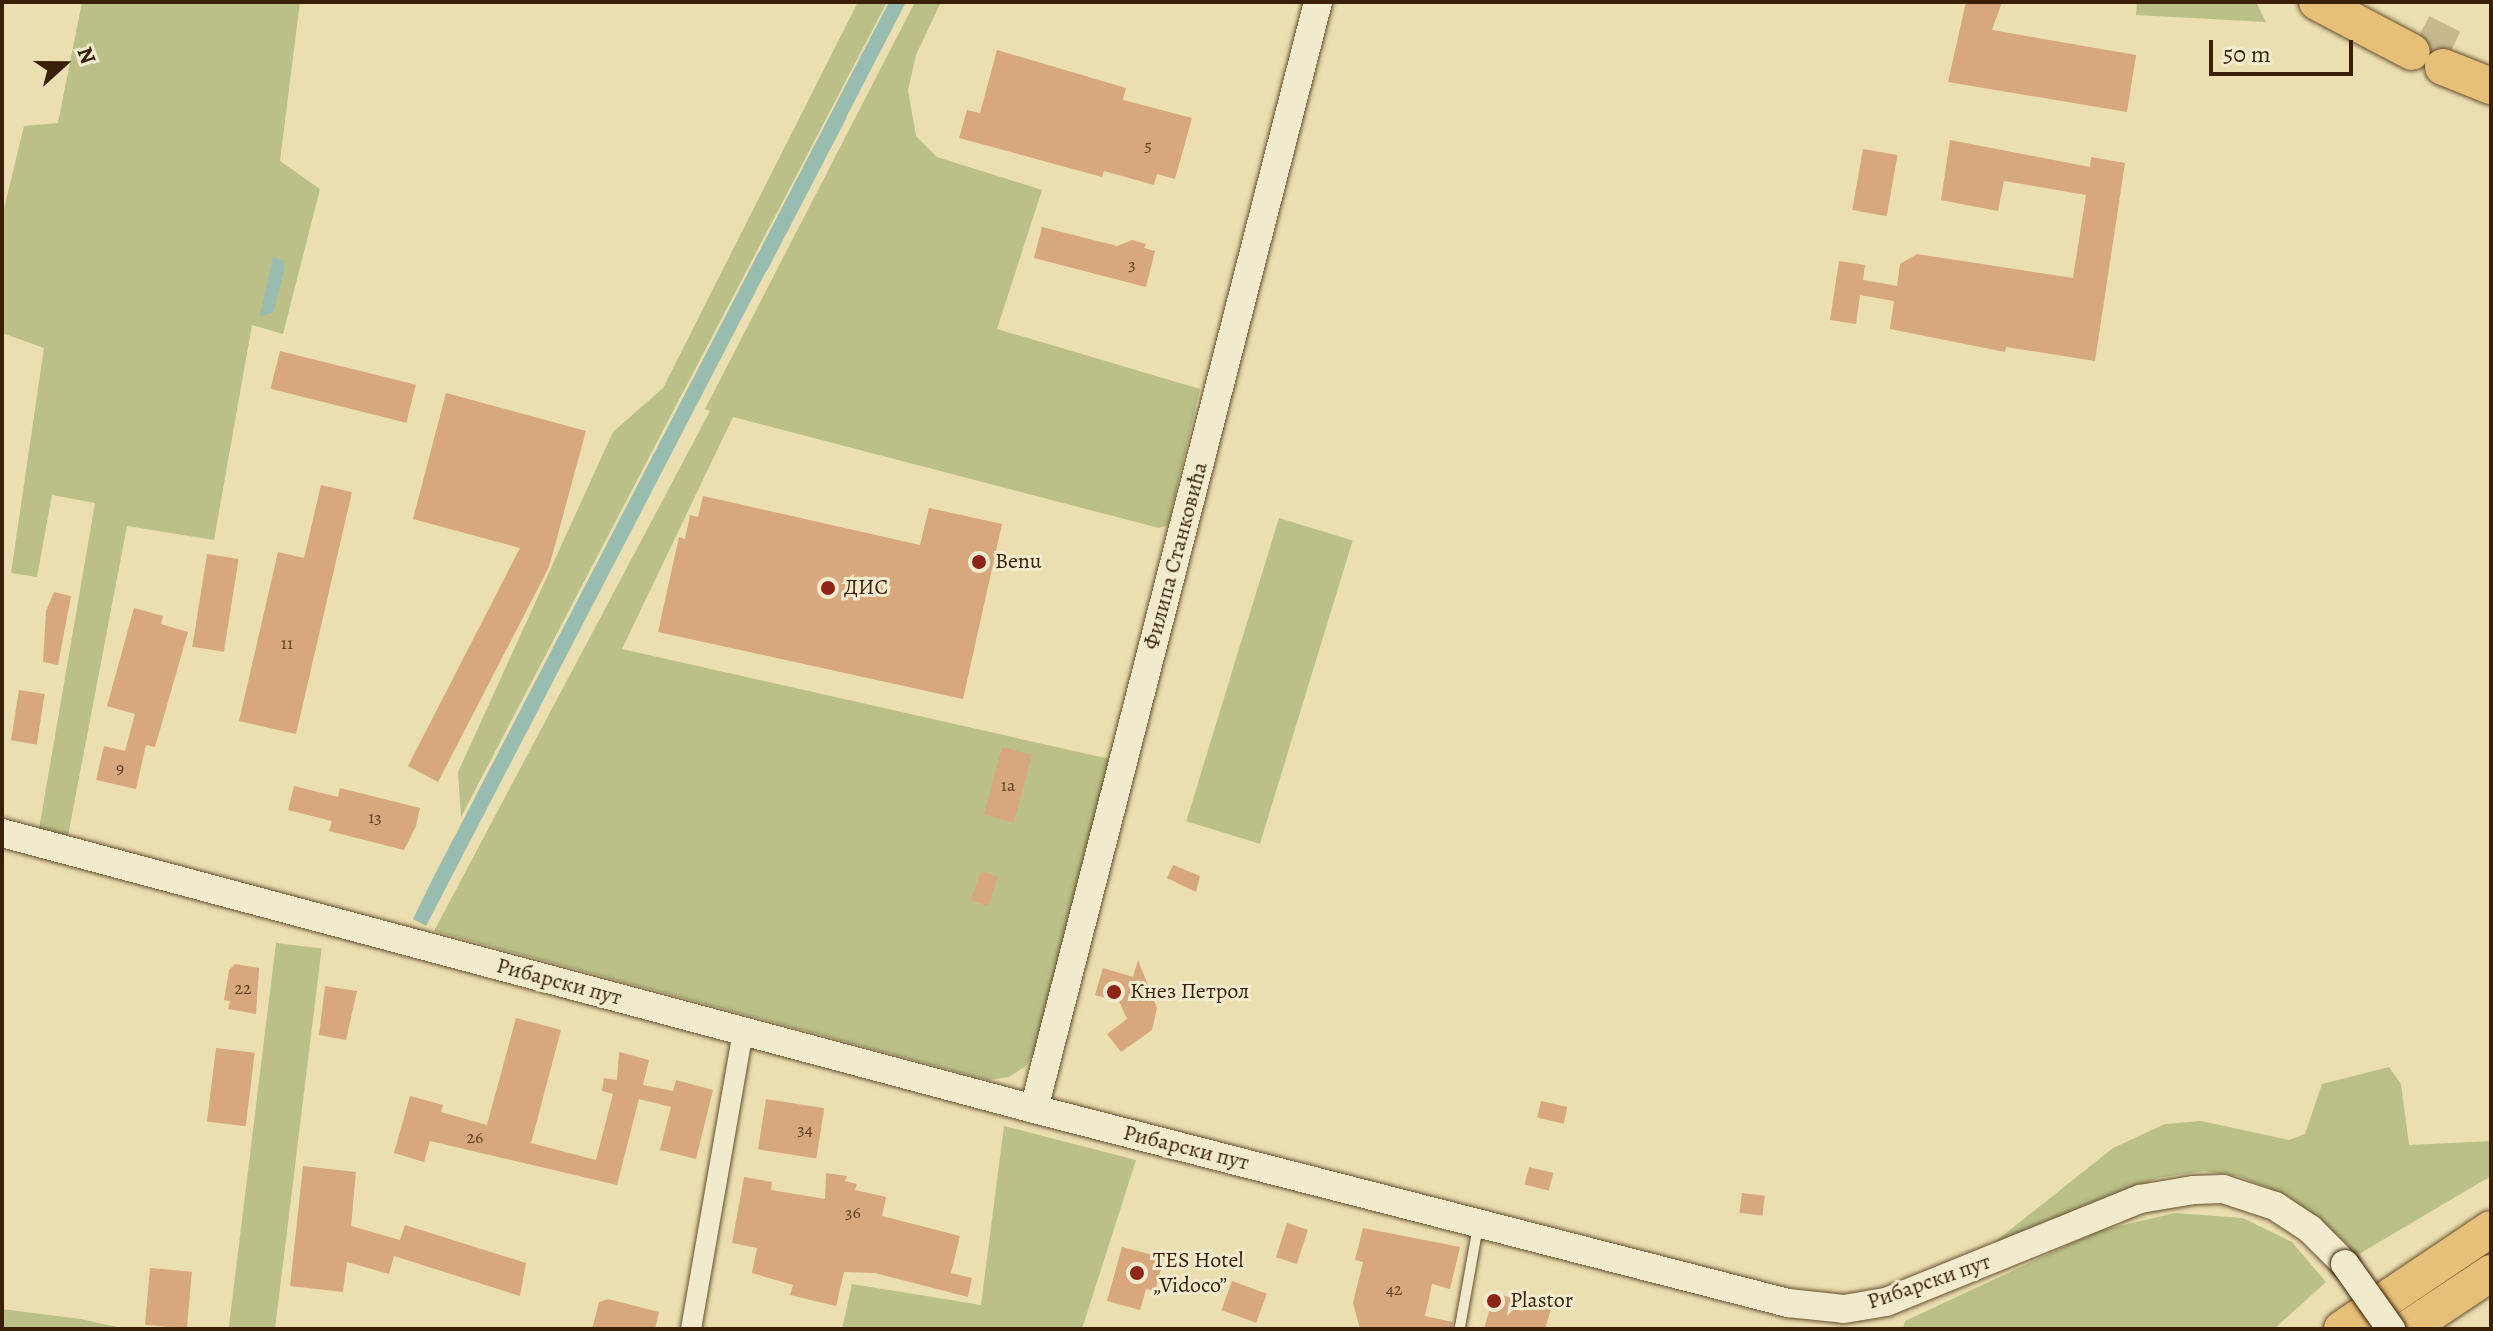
<!DOCTYPE html>
<html>
<head>
<meta charset="utf-8">
<style>
  body { margin:0 }
  #map { position:relative; width:2493px; height:1331px; overflow:hidden; background:#ebdeb0; font-family:Alegreya,serif }
  div>[style] { position:absolute }
  [style*='--x'] { left:calc(var(--x)*1px); top:calc(var(--y)*1px); width:calc(var(--w)*1px); rotate:calc(var(--a)*1deg) }
  .green>* { inset:0; background:#bbc088; transform-origin:0 0 }
  .water>* { inset:0; background:#98bcaf }
  .stream>* { height:6px; margin:-3px; padding:0 3px; transform-origin:3px; border-radius:3px; background:#98bcaf }
  .building>* { inset:0; background:#d7a87e; transform-origin:0 0 }
  .highway-tunnel>* { height:36px; margin-top:-18px; transform-origin:0; background:repeating-linear-gradient(90deg,#c7b88e 0 36px,transparent 0 54px) }
  .roads { filter:drop-shadow(0 0 2px #654f30) drop-shadow(0 0 2px #654f30) }
  .lane>* { height:10px; margin:-5px; padding:0 5px; transform-origin:5px; border-radius:5px; background:#f2eacc }
  .street>* { height:20px; margin:-10px; padding:0 10px; transform-origin:10px; border-radius:10px; background:#f2eacc }
  .secondary>* { height:28px; margin:-14px; padding:0 14px; transform-origin:14px; border-radius:14px; background:#f2eacc }
  .highway>* { height:36px; margin:-18px; padding:0 18px; transform-origin:18px; border-radius:18px; background:#e6bf78 }
  .bridges { filter:drop-shadow(0 0 2px #381f06) drop-shadow(0 0 2px #381f06) }
  .secondary-bridge>* { height:28px; margin:-14px; padding:0 14px; transform-origin:14px; border-radius:14px; background:#f2eacc }
  .dots>* { width:22px; height:22px; translate:-50% -50%; box-sizing:border-box; border:4px solid #f2eacc; border-radius:50% }
  span { translate:-50% -50%; white-space:nowrap; text-align:center; line-height:1.15; -webkit-text-stroke:6px #f2eacc; paint-order:stroke }
  .number-label { font-size:18px; color:#604124 }
  .number-label span { -webkit-text-stroke-width:0 }
  .street-label { font-size:22px; color:#381f06 }
  .poi-label { font-size:22px; color:#381f06 }
  .left { translate:0 -50%; text-align:left }
  .frame { position:absolute; inset:0; border:4px solid #381f06; pointer-events:none }
  .north { position:absolute; left:24px; top:24px; width:80px; height:80px; -webkit-text-stroke:6px #f2eacc; paint-order:stroke; rotate:69deg; font-size:22px; font-weight:700; line-height:32px; text-align:center; color:#381f06 }
  .north::after { content:''; display:block; margin:auto; width:28px; height:36px; background:#381f06; clip-path:polygon(50% 0,100% 100%,50% 72%,0 100%) }
  .scale { position:absolute; left:2209px; top:40px; width:144px; height:36px; box-sizing:border-box; border:4px solid #381f06; border-top:0; padding-left:10px; font-size:24px; line-height:28px; white-space:nowrap; color:#381f06; -webkit-text-stroke:6px #f2eacc; paint-order:stroke }
</style>
</head>
<body>
<div id="map">
  <div class="green">
    <i style="clip-path:polygon(82px 2px,300px 2px,280px 161px,320px 189px,283px 334px,252px 325px,214px 540px,127px 526px,67px 841px,39px 829px,95px 503px,52px 495px,37px 577px,11px 573px,44px 348px,2px 333px,2px 217px,24px 126px,58px 123px)"></i>
    <i style="clip-path:polygon(858px 2px,887px 2px,461px 817px,458px 772px,613px 432px,663px 388px)"></i>
    <i style="clip-path:polygon(915px 2px,941px 2px,916px 55px,908px 90px,916px 136px,937px 157px,1042px 190px,997px 329px,1200px 389px,1168px 525px,1159px 528px,733px 417px,622px 649px,1114px 760px,1035px 1050px,1026px 1066px,1009px 1077px,988px 1080px,434px 931px,710px 411px,705px 409px)"></i>
    <i style="clip-path:polygon(2137px 2px,2256px 2px,2266px 22px,2136px 15px)"></i>
    <i style="left:1279px;top:518px;width:77px;height:317px;rotate:17deg"></i>
    <i style="left:276px;top:943px;width:46px;height:388px;rotate:7deg"></i>
    <i style="clip-path:polygon(2389px 1067px,2401px 1084px,2409px 1145px,2491px 1141px,2491px 1176px,2359px 1254px,2288px 1196px,2238px 1176px,2204px 1171px,2158px 1178px,1991px 1245px,2113px 1148px,2165px 1124px,2201px 1121px,2289px 1140px,2305px 1134px,2322px 1084px)"></i>
    <i style="clip-path:polygon(1004px 1126px,1136px 1160px,1082px 1329px,842px 1329px,852px 1284px,981px 1305px)"></i>
    <i style="clip-path:polygon(2175px 1213px,2243px 1218px,2292px 1242px,2326px 1282px,2274px 1329px,1903px 1329px,1905px 1321px,2098px 1231px)"></i>
    <i style="clip-path:polygon(2px 1309px,81px 1319px,126px 1329px,2px 1329px)"></i>
  </div>
  <div class="water">
    <i style="clip-path:polygon(889px 2px,906px 2px,426px 926px,413px 919px,432px 880px)"></i>
    <i style="clip-path:polygon(273px 257px,284px 261px,284px 270px,273px 313px,260px 316px)"></i>
  </div>
  <div class="stream">
    <i style="--x:765;--y:268;--w:169;--a:-62.5"></i>
  </div>
  <div class="building">
    <i style="clip-path:polygon(1966px 2px,2002px 2px,1992px 30px,2136px 55px,2127px 112px,1948px 82px)"></i>
    <i style="clip-path:polygon(2424px 26px,2456px 41px,2452px 48px,2433px 49px,2421px 33px)"></i>
    <i style="clip-path:polygon(997px 50px,1126px 88px,1123px 100px,1192px 118px,1175px 179px,1157px 174px,1154px 185px,1104px 171px,1102px 177px,959px 138px,967px 110px,980px 113px)"></i>
    <i style="clip-path:polygon(1950px 140px,2090px 167px,2091px 157px,2125px 163px,2095px 361px,2006px 347px,2005px 352px,1890px 329px,1894px 301px,1860px 295px,1856px 324px,1830px 320px,1839px 261px,1865px 265px,1863px 280px,1897px 286px,1900px 264px,1917px 254px,2073px 278px,2086px 195px,2004px 181px,1998px 211px,1941px 200px)"></i>
    <i style="left:1863px;top:149px;width:35px;height:62px;rotate:10deg"></i>
    <i style="clip-path:polygon(1042px 227px,1117px 246px,1132px 240px,1146px 244px,1144px 248px,1155px 251px,1146px 287px,1034px 258px)"></i>
    <i style="left:280px;top:351px;width:140px;height:39px;rotate:14deg"></i>
    <i style="clip-path:polygon(446px 393px,586px 431px,549px 567px,438px 782px,408px 766px,520px 548px,413px 519px)"></i>
    <i style="clip-path:polygon(321px 485px,352px 492px,296px 734px,239px 721px,278px 552px,304px 558px)"></i>
    <i style="clip-path:polygon(703px 496px,920px 545px,929px 508px,1002px 524px,963px 699px,658px 632px,679px 537px,685px 539px,690px 515px,698px 517px)"></i>
    <i style="left:207px;top:554px;width:32px;height:94px;rotate:9deg"></i>
    <i style="clip-path:polygon(54px 592px,71px 596px,58px 665px,43px 662px,46px 611px)"></i>
    <i style="clip-path:polygon(134px 608px,163px 616px,161px 624px,188px 632px,155px 747px,146px 745px,136px 789px,96px 780px,104px 746px,125px 751px,135px 714px,107px 706px)"></i>
    <i style="left:19px;top:690px;width:26px;height:51px;rotate:9deg"></i>
    <i style="left:1002px;top:747px;width:31px;height:70px;rotate:15deg"></i>
    <i style="clip-path:polygon(294px 786px,338px 797px,340px 788px,420px 808px,416px 826px,404px 850px,329px 831px,332px 821px,288px 810px)"></i>
    <i style="clip-path:polygon(1173px 865px,1200px 876px,1196px 892px,1167px 878px)"></i>
    <i style="left:981px;top:871px;width:18px;height:31px;rotate:19deg"></i>
    <i style="clip-path:polygon(1138px 960px,1157px 1008px,1152px 1030px,1121px 1052px,1107px 1034px,1127px 1019px,1119px 1001px,1095px 995px,1103px 968px,1133px 977px)"></i>
    <i style="clip-path:polygon(235px 964px,259px 968px,256px 1014px,228px 1009px,230px 1001px,224px 1000px,229px 970px)"></i>
    <i style="clip-path:polygon(325px 986px,357px 991px,346px 1040px,319px 1035px)"></i>
    <i style="clip-path:polygon(516px 1018px,561px 1030px,531px 1143px,596px 1160px,613px 1094px,602px 1091px,604px 1078px,617px 1080px,619px 1052px,649px 1060px,643px 1085px,673px 1091px,676px 1080px,713px 1090px,696px 1159px,660px 1150px,671px 1107px,639px 1099px,617px 1185px,430px 1141px,424px 1162px,394px 1153px,410px 1096px,443px 1105px,441px 1112px,487px 1125px)"></i>
    <i style="left:216px;top:1048px;width:39px;height:74px;rotate:7deg"></i>
    <i style="left:766px;top:1099px;width:59px;height:51px;rotate:9deg"></i>
    <i style="left:1541px;top:1101px;width:27px;height:17px;rotate:13deg"></i>
    <i style="clip-path:polygon(303px 1166px,356px 1172px,351px 1226px,400px 1240px,405px 1225px,526px 1263px,520px 1296px,394px 1256px,389px 1274px,347px 1262px,343px 1292px,290px 1286px)"></i>
    <i style="left:1529px;top:1167px;width:25px;height:18px;rotate:14deg"></i>
    <i style="clip-path:polygon(826px 1173px,847px 1176px,845px 1181px,857px 1184px,855px 1190px,886px 1197px,882px 1216px,960px 1236px,951px 1273px,972px 1278px,968px 1297px,875px 1273px,844px 1272px,836px 1306px,790px 1295px,793px 1285px,752px 1273px,757px 1248px,732px 1243px,744px 1177px,772px 1182px,771px 1190px,825px 1199px)"></i>
    <i style="left:1742px;top:1193px;width:23px;height:20px;rotate:7deg"></i>
    <i style="left:1287px;top:1223px;width:22px;height:36px;rotate:18deg"></i>
    <i style="clip-path:polygon(1363px 1228px,1460px 1247px,1450px 1289px,1432px 1284px,1425px 1316px,1453px 1322px,1452px 1329px,1360px 1329px,1353px 1303px,1363px 1262px,1355px 1260px)"></i>
    <i style="clip-path:polygon(1122px 1247px,1164px 1258px,1155px 1291px,1146px 1289px,1140px 1310px,1107px 1301px)"></i>
    <i style="left:150px;top:1268px;width:42px;height:57px;rotate:5deg"></i>
    <i style="left:1232px;top:1281px;width:37px;height:31px;rotate:20deg"></i>
    <i style="clip-path:polygon(1494px 1293px,1551px 1309px,1545px 1329px,1484px 1329px)"></i>
    <i style="clip-path:polygon(608px 1299px,659px 1312px,655px 1329px,592px 1329px,599px 1302px)"></i>
  </div>
  <div class="highway-tunnel">
    <i style="--x:2421;--y:32;--w:35;--a:27"></i>
  </div>
  <div class="roads">
    <div class="lane">
      <i style="--x:1460;--y:1327;--w:103;--a:-79.9"></i>
    </div>
    <div class="street">
      <i style="--x:691;--y:1329;--w:303;--a:-80.1"></i>
    </div>
    <div class="secondary">
      <i style="--x:2;--y:833;--w:1068;--a:14.97"></i>
      <i style="--x:1034;--y:1109;--w:779;--a:14.43"></i>
      <i style="--x:1788;--y:1303;--w:56;--a:6.1"></i>
      <i style="--x:1844;--y:1309;--w:43;--a:-9.5"></i>
      <i style="--x:1886;--y:1302;--w:274;--a:-22.1"></i>
      <i style="--x:2140;--y:1199;--w:55;--a:-9.5"></i>
      <i style="--x:2194;--y:1190;--w:29;--a:-2"></i>
      <i style="--x:2223;--y:1189;--w:55;--a:18.1"></i>
      <i style="--x:2275;--y:1206;--w:42;--a:33.3"></i>
      <i style="--x:2310;--y:1229;--w:49;--a:45"></i>
      <i style="--x:1034;--y:1109;--w:1143;--a:-75.61"></i>
    </div>
    <div class="highway">
      <i style="--x:2317;--y:2;--w:107;--a:27.8"></i>
      <i style="--x:2443;--y:67;--w:52;--a:21.6"></i>
      <i style="--x:2342;--y:1329;--w:179;--a:-33.9"></i>
      <i style="--x:2407;--y:1329;--w:101;--a:-33.7"></i>
    </div>
  </div>
  <div class="bridges">
    <div class="secondary-bridge">
      <i style="--x:2345;--y:1264;--w:80;--a:54.7"></i>
    </div>
  </div>
  <div class="dots">
    <i style="left:979px;top:562px;background:#8f2418"></i>
    <i style="left:828px;top:588px;background:#8f2418"></i>
    <i style="left:1114px;top:992px;background:#8f2418"></i>
    <i style="left:1137px;top:1273px;background:#8f2418"></i>
    <i style="left:1494px;top:1301px;background:#8f2418"></i>
  </div>
  <div class="number-label">
    <span style="left:1148px;top:145px">5</span>
    <span style="left:1132px;top:264px">3</span>
    <span style="left:287px;top:643px">11</span>
    <span style="left:120px;top:768px">9</span>
    <span style="left:1008px;top:785px">1a</span>
    <span style="left:375px;top:817px">13</span>
    <span style="left:243px;top:988px">22</span>
    <span style="left:805px;top:1129px">34</span>
    <span style="left:475px;top:1137px">26</span>
    <span style="left:853px;top:1212px">36</span>
    <span style="left:1394px;top:1289px">42</span>
  </div>
  <div class="street-label">
    <span style="left:1176px;top:556px;rotate:-75deg">Филипа Станковића</span>
    <span style="left:559px;top:982px;rotate:15deg">Рибарски пут</span>
    <span style="left:1186px;top:1148px;rotate:14deg">Рибарски пут</span>
    <span style="left:1929px;top:1282px;rotate:-19deg">Рибарски пут</span>
  </div>
  <div class="poi-label">
    <span class="left" style="left:995px;top:562px">Benu</span>
    <span class="left" style="left:844px;top:588px">ДИС</span>
    <span class="left" style="left:1130px;top:992px">Кнез Петрол</span>
    <span class="left" style="left:1153px;top:1273px">TES Hotel<br>„Vidoco”</span>
    <span class="left" style="left:1510px;top:1301px">Plastor</span>
  </div>
  <div class="frame"></div>
  <div class="north">N</div>
  <div class="scale">50 m</div>
</div>
</body>
</html>
